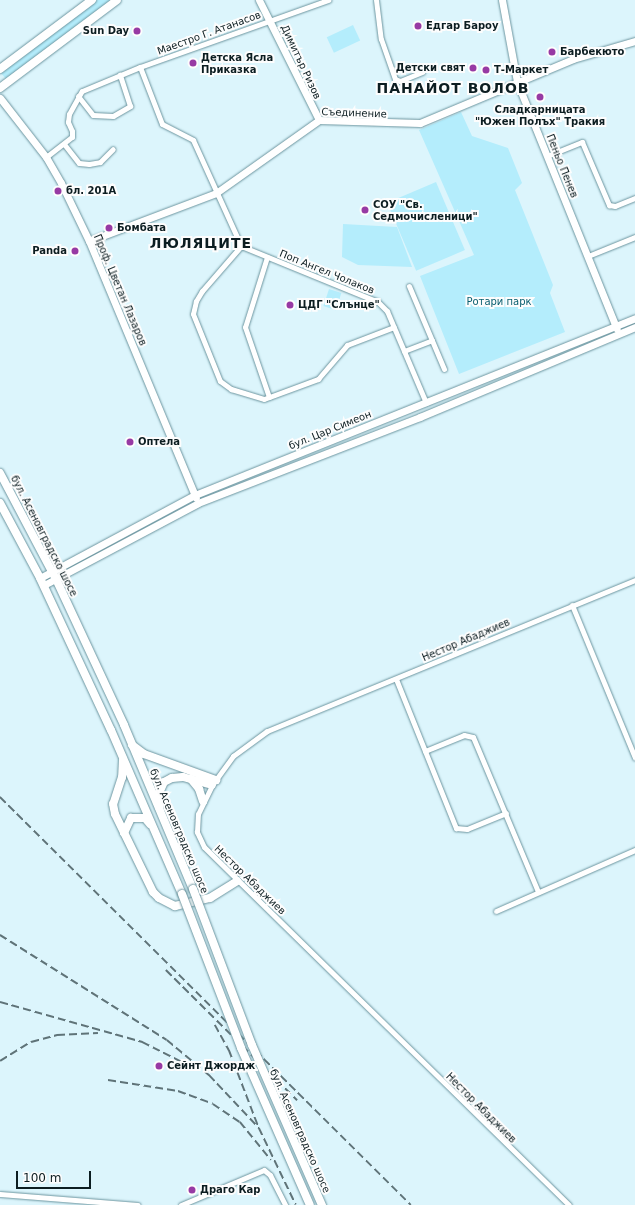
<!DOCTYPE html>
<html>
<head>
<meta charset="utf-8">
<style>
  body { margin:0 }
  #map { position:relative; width:635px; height:1205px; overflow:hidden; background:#dcf5fc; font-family:"DejaVu Sans",sans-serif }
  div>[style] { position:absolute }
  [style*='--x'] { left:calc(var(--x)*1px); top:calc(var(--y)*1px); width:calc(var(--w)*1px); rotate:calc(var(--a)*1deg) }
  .green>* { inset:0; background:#b4edfc; transform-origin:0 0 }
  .roads { filter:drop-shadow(0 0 1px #6c959f) drop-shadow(0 0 1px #6c959f) }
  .street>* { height:5px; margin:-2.5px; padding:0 2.5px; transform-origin:2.5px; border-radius:2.5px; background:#fff }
  .secondary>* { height:7px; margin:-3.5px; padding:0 3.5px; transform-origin:3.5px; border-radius:3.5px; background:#fff }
  .primary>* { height:8px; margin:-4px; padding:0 4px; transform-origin:4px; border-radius:4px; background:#fff }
  .rail>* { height:1.5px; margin-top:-0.75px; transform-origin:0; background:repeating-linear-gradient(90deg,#5f7378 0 8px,transparent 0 12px) }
  .bridges { filter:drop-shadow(0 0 1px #6c959f) drop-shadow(0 0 1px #6c959f) }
  .primary-bridge>* { height:8px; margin:-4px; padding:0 4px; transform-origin:4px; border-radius:4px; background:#fff }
  .dots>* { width:11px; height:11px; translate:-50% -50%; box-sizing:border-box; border:2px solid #fdfdfd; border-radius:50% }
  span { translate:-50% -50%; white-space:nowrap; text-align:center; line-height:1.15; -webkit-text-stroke:4px #fdfdfd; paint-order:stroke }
  .poi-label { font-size:10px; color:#0c1d21; font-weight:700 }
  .left { translate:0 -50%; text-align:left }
  .right { translate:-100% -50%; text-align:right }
  .street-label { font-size:10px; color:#0c1d21 }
  .park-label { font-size:10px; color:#085e6f }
  .district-label { font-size:14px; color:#0c1d21; font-weight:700; letter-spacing:1px }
  .scale { position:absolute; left:16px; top:1171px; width:75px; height:18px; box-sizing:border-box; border:2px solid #0c1d21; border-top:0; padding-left:5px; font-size:12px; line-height:14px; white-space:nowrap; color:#0c1d21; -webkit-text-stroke:3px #fdfdfd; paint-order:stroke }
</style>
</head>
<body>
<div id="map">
  <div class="green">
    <i style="clip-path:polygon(97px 0,111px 0,6px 79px,1px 73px)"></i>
    <i style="left:353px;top:25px;width:17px;height:29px;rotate:65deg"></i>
    <i style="clip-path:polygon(461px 112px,472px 136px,508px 148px,522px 183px,515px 190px,553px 285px,550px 293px,565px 332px,459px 374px,420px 276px,474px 255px,419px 130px)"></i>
    <i style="left:436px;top:182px;width:74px;height:53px;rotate:67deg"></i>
    <i style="clip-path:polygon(343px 224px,397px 227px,412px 267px,358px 265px,342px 257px)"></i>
    <i style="left:329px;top:289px;width:13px;height:18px;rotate:18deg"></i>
  </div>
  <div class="roads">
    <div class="street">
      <i style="--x:376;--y:0;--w:39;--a:83"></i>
      <i style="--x:381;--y:39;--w:42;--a:70.7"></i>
      <i style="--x:395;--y:79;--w:5;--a:22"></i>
      <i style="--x:400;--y:81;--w:24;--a:-22"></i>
      <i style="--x:140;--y:67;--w:61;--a:68.9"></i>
      <i style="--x:162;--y:124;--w:35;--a:27"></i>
      <i style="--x:193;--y:140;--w:116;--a:65.6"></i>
      <i style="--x:241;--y:246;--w:148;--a:22.2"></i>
      <i style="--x:378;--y:302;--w:13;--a:45"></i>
      <i style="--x:387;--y:311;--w:100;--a:67"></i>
      <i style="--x:78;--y:96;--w:24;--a:52"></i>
      <i style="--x:93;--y:115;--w:20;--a:3"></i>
      <i style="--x:113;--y:116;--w:20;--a:-30"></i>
      <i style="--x:130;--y:106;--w:33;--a:-108"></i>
      <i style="--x:64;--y:144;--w:24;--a:52"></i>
      <i style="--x:79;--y:163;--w:10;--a:6"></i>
      <i style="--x:89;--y:164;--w:11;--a:-10"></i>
      <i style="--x:100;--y:162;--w:18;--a:-45"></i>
      <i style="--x:547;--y:156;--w:38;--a:-22"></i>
      <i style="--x:582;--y:142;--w:69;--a:66.8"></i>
      <i style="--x:609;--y:205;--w:6;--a:9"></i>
      <i style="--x:615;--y:206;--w:22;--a:-22"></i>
      <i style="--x:46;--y:157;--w:33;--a:-38"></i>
      <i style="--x:72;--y:137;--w:6;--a:-90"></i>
      <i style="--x:72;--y:131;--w:10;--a:-114"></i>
      <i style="--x:68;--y:122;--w:8;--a:-83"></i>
      <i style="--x:69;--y:114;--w:26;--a:-61"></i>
      <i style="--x:82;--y:91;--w:63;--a:-22.5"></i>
      <i style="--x:140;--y:67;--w:200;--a:-19.6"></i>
      <i style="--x:241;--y:246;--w:60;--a:130.9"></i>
      <i style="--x:202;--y:291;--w:12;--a:121"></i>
      <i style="--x:196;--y:301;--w:13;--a:103"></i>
      <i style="--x:193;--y:314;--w:72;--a:68.1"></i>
      <i style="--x:220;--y:381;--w:14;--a:36"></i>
      <i style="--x:231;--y:389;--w:34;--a:17"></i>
      <i style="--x:264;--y:399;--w:58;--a:-20.3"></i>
      <i style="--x:318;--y:379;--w:45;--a:-49.5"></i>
      <i style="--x:347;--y:345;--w:50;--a:-21"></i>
      <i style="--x:588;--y:256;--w:51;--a:-22"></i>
      <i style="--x:267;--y:257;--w:73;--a:107.4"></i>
      <i style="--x:245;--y:327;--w:74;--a:71.1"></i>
      <i style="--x:409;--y:286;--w:90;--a:67.1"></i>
      <i style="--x:404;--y:351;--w:30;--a:-21"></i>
      <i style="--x:572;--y:605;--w:165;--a:67.6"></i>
      <i style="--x:396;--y:679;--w:161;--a:68.1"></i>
      <i style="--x:456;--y:828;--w:11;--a:5"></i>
      <i style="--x:467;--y:829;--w:42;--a:-22.3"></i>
      <i style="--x:425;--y:751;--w:42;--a:-22.3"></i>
      <i style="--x:464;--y:735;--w:9;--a:13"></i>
      <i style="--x:473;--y:737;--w:168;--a:67.2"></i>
      <i style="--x:496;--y:911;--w:152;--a:-23.7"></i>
      <i style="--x:0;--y:1194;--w:138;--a:4.6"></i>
      <i style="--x:181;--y:1205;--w:90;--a:-22.9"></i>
      <i style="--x:264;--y:1170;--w:8;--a:40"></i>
      <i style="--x:270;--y:1175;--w:34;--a:63"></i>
      <i style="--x:569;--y:1205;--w:511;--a:-135.55"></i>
      <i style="--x:204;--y:847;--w:17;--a:-115"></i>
      <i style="--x:197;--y:832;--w:18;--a:-87"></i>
      <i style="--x:198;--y:814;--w:32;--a:-64"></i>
      <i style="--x:212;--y:785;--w:36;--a:-54"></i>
      <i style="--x:233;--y:756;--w:42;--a:-36.3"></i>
      <i style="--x:267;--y:731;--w:398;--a:-22.3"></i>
    </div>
    <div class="secondary">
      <i style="--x:259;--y:0;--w:134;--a:63.4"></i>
      <i style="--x:502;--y:0;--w:83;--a:79.6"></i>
      <i style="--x:517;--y:82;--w:266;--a:68"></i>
      <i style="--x:0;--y:98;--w:75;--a:52.1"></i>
      <i style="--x:46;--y:157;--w:30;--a:60"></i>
      <i style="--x:61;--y:183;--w:64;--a:64.2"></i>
      <i style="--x:89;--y:241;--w:278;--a:67.4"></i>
      <i style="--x:89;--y:241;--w:136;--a:-20.7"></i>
      <i style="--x:216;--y:193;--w:126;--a:-35.3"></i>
      <i style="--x:319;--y:120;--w:101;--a:1.7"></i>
      <i style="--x:420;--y:123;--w:166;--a:-22.7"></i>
      <i style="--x:573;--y:59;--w:65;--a:-16.2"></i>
      <i style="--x:40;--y:578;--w:176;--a:-28.2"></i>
      <i style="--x:195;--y:495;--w:474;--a:-21.9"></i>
      <i style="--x:44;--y:585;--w:174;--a:-28"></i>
      <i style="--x:198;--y:503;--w:238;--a:-21.2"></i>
      <i style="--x:420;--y:417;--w:233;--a:-22.7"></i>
    </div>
    <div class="primary">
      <i style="--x:0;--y:69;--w:115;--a:-36.9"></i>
      <i style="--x:0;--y:88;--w:146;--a:-36.9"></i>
      <i style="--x:0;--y:473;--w:120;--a:62.2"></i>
      <i style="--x:56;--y:579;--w:161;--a:65"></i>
      <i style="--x:124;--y:725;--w:178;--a:67.2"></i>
      <i style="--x:0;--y:503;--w:85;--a:61.9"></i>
      <i style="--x:40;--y:578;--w:168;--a:65"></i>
      <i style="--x:111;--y:730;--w:179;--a:66.6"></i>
      <i style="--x:132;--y:745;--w:15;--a:37"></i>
      <i style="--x:144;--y:754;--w:77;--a:19.9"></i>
      <i style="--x:123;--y:760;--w:17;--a:93"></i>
      <i style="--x:122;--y:777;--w:28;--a:108"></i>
      <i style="--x:113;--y:804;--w:10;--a:79"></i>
      <i style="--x:115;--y:814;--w:87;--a:64"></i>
      <i style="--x:153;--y:892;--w:8;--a:45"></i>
      <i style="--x:159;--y:898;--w:18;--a:27"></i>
      <i style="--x:175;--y:906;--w:36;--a:-13"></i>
      <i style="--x:210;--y:898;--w:32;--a:-32"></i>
      <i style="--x:191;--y:779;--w:13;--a:51"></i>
      <i style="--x:199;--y:789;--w:13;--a:72"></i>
      <i style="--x:159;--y:807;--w:14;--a:-90"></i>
      <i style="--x:159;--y:793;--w:12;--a:-66"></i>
      <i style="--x:164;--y:782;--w:9;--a:-27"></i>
      <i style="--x:172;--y:778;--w:11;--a:-5"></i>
      <i style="--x:183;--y:777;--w:30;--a:15"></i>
      <i style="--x:124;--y:833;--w:17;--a:-65"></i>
      <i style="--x:131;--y:818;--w:14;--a:0"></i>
      <i style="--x:145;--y:818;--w:8;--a:50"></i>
    </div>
  </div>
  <div class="rail">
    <i style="--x:0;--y:797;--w:579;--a:44.79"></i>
    <i style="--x:0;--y:935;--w:197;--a:32.2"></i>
    <i style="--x:167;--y:1040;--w:55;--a:39.8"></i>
    <i style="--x:209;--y:1075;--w:73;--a:46.7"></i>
    <i style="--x:166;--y:970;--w:185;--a:44.8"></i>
    <i style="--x:0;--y:1002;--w:148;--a:15.7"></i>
    <i style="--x:142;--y:1042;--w:60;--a:26.6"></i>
    <i style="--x:215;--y:1025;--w:29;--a:61"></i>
    <i style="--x:229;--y:1050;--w:84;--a:69"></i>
    <i style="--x:259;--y:1128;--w:85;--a:64.3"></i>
    <i style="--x:0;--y:1061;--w:36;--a:-32"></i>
    <i style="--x:31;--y:1042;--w:27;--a:-15"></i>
    <i style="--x:57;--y:1035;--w:41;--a:-2.8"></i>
    <i style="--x:108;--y:1080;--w:71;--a:8.9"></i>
    <i style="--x:178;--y:1091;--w:37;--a:20"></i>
    <i style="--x:213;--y:1104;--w:32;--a:34"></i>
    <i style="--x:240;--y:1122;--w:49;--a:50.8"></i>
  </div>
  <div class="bridges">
    <div class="primary-bridge">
      <i style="--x:193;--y:889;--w:167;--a:69.3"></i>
      <i style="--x:252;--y:1045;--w:175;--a:66.4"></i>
      <i style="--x:182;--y:894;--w:165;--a:69"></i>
      <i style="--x:241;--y:1048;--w:171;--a:66.3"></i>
    </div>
  </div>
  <div class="dots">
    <i style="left:418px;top:26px;background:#973aa4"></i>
    <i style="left:137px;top:31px;background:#973aa4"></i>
    <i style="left:552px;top:52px;background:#973aa4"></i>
    <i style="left:193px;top:63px;background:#973aa4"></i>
    <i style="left:473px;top:68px;background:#973aa4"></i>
    <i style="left:486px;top:70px;background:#973aa4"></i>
    <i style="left:540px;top:97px;background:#973aa4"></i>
    <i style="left:58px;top:191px;background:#973aa4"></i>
    <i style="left:365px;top:210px;background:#973aa4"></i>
    <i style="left:109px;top:228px;background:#973aa4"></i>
    <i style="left:75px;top:251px;background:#973aa4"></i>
    <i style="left:290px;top:305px;background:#973aa4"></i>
    <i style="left:130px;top:442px;background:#973aa4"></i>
    <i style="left:159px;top:1066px;background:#973aa4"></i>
    <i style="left:192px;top:1190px;background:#973aa4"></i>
  </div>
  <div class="poi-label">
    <span class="left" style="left:426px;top:26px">Едгар Бароу</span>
    <span class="right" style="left:129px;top:31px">Sun Day</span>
    <span class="left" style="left:560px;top:52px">Барбекюто</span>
    <span class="left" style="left:201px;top:63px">Детска Ясла<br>Приказка</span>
    <span class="right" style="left:465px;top:68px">Детски свят</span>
    <span class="left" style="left:494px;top:70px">Т-Маркет</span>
    <span style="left:540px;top:115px">Сладкарницата<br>"Южен Полъх" Тракия</span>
    <span class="left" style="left:66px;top:191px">бл. 201А</span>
    <span class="left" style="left:373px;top:210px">СОУ "Св.<br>Седмочисленици"</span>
    <span class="left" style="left:117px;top:228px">Бомбата</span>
    <span class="right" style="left:67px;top:251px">Panda</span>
    <span class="left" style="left:298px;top:305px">ЦДГ "Слънце"</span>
    <span class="left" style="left:138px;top:442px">Оптела</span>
    <span class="left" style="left:167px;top:1066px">Сейнт Джордж</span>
    <span class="left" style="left:200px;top:1190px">Драго Кар</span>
  </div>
  <div class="street-label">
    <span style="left:209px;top:33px;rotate:-20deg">Маестро Г. Атанасов</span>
    <span style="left:301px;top:62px;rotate:65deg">Димитър Ризов</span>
    <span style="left:354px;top:113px;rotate:2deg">Съединение</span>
    <span style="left:562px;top:166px;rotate:68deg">Пеньо Пенев</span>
    <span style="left:327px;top:272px;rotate:22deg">Поп Ангел Чолаков</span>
    <span style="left:120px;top:290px;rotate:67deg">Проф. Цветан Лазаров</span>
    <span style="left:330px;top:430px;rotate:-22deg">бул. Цар Симеон</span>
    <span style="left:44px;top:536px;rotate:63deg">бул. Асеновградско шосе</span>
    <span style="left:466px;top:640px;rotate:-23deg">Нестор Абаджиев</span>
    <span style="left:179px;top:831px;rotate:67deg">бул. Асеновградско шосе</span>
    <span style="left:250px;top:880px;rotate:44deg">Нестор Абаджиев</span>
    <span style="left:481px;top:1108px;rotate:45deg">Нестор Абаджиев</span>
    <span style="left:300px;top:1131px;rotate:66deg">бул. Асеновградско шосе</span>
  </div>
  <div class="park-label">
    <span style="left:499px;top:302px">Ротари парк</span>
  </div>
  <div class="district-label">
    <span style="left:453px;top:88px">ПАНАЙОТ ВОЛОВ</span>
    <span style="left:201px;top:243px">ЛЮЛЯЦИТЕ</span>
  </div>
  <div class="scale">100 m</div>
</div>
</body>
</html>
